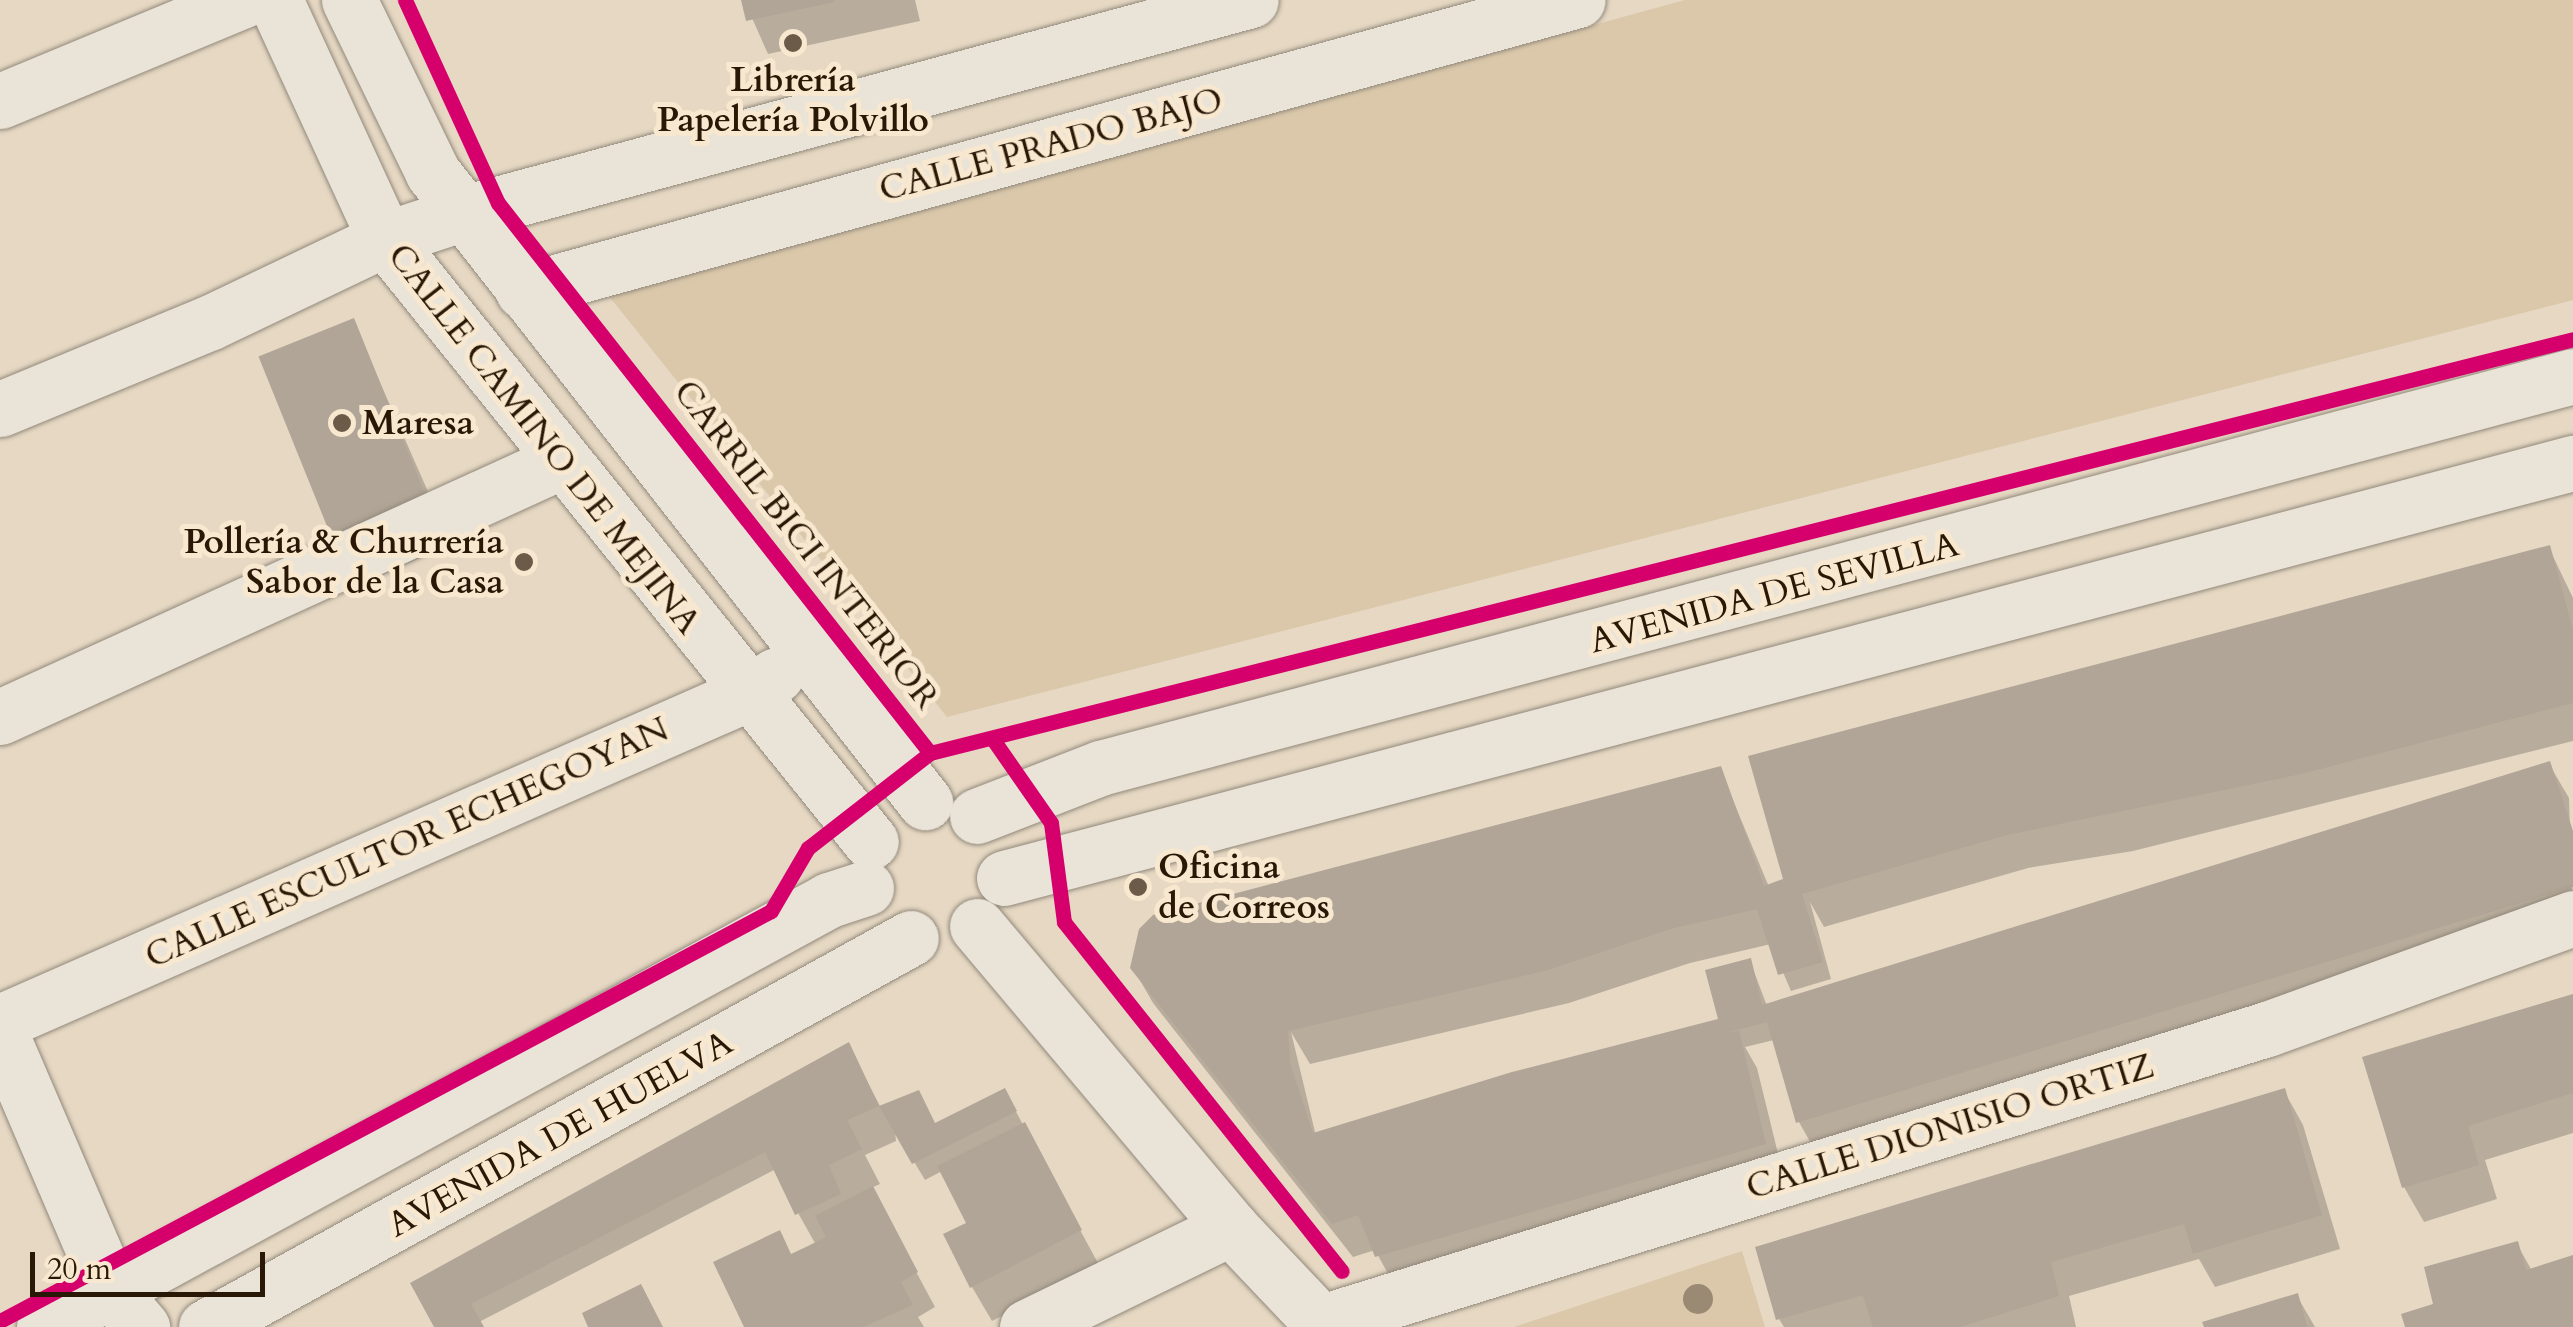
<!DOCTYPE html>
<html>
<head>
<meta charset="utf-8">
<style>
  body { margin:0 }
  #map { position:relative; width:2573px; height:1327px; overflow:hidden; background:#e6d8c3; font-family:Cardo,serif }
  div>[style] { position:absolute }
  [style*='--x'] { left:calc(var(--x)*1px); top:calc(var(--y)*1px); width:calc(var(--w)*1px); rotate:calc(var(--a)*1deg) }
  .green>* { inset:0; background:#dbc8ab }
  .shadow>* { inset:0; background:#0003 }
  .building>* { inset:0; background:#b0a596; transform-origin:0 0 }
  .roads { filter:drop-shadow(0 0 2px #92897b) drop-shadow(0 0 2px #92897b) }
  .minor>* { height:55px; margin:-27.5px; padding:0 27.5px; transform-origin:27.5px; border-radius:27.5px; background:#eae3d8 }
  .cycleway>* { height:15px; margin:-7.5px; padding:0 7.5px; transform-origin:7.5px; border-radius:7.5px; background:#d6006c }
  .trees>* { width:30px; height:30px; margin:-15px; border-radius:50%; background:#9a8973 }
  .dots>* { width:28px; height:28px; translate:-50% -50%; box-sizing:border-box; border:5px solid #f8e8cf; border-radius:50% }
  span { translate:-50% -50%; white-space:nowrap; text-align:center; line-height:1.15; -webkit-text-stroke:10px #f8e8cf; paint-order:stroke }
  .poi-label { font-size:35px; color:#2a1806; font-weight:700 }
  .left { translate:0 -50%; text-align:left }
  .right { translate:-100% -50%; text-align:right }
  .street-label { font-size:35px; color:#2a1806 }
  .scale { position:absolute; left:30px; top:1252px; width:235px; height:45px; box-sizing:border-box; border:5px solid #2a1806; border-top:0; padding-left:12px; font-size:30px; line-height:35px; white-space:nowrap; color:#2a1806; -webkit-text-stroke:8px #f8e8cf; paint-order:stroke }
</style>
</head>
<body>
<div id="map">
  <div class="green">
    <i style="clip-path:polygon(1685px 0,2573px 0,2573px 300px,947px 717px,608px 295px)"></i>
    <i style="clip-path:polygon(1742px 1251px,1765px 1327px,1514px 1327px)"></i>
  </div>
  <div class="shadow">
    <i style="clip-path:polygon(744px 0,915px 0,920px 21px,768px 54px)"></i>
    <i style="clip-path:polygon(353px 321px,451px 544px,364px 583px,345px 549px)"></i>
    <i style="clip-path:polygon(2549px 548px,2573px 598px,2573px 741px,2133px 851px,2028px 868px,1824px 927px,1810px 902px,1831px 979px,1791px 991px,1771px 944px,1690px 963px,1569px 1003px,1310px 1064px,1291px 1032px,1316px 1136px,1716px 1022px,1750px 961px,1767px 1006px,2549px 764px,2569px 798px,2573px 927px,1818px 1156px,1799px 1122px,1774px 1040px,1745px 1047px,1757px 1068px,1784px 1178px,1397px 1290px,1375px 1250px,1353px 1257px,1153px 1003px,1133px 968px,1720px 769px,1769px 887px)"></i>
    <i style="clip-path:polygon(2573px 996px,2573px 1133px,2485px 1160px,2497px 1199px,2424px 1222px,2404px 1187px,2365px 1059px)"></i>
    <i style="clip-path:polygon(848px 1045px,881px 1108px,935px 1126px,1014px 1108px,1099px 1265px,992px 1321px,972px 1287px,969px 1224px,942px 1171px,925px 1180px,895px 1130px,896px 1141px,865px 1155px,880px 1184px,871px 1188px,935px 1307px,918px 1317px,924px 1327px,747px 1327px,792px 1256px,816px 1245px,774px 1170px,479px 1322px,481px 1327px,437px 1327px)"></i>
    <i style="clip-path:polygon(2284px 1091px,2303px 1125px,2340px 1249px,2215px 1287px,2199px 1259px,2069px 1296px,2076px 1327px,1784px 1327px,1779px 1319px)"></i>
    <i style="clip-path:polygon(2517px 1244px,2532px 1271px,2573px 1258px,2573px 1327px,2407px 1327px)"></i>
    <i style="clip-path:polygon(2297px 1296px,2315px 1327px,2206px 1327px)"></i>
  </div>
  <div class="building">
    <i style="clip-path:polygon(741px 0,834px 0,834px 2px,746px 21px)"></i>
    <i style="left:354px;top:318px;width:207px;height:103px;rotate:68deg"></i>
    <i style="clip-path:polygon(2550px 545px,2573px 630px,2573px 703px,2301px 774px,2007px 835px,1802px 894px,1823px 962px,1778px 975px,1757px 909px,1670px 929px,1548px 970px,1288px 1031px,1290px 1063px,1313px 1133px,1512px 1072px,1718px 1019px,1705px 970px,1751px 958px,1762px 1005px,2550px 761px,2573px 831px,2573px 887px,1796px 1123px,1767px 1022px,1726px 1033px,1739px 1031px,1766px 1144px,1375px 1257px,1358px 1215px,1332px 1224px,1130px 968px,1139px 929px,1153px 915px,1721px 766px,1764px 886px,1783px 879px,1748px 756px)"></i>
    <i style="clip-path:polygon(2573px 994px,2573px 1093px,2468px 1126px,2479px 1165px,2402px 1188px,2362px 1057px)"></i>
    <i style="clip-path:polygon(849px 1042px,879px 1106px,847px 1120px,862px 1149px,829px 1165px,841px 1194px,795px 1215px,765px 1152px,471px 1304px,484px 1327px,434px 1327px,410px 1283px)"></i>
    <i style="clip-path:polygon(1005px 1088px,1017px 1111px,912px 1164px,879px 1106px,919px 1090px,935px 1123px)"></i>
    <i style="clip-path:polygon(2285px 1088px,2322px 1215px,2193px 1254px,2184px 1224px,2051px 1262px,2059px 1296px,1960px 1327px,1873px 1327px,1863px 1295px,1776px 1320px,1755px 1247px)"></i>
    <i style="clip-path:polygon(1025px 1122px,1082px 1230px,970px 1288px,943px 1234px,966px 1223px,937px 1166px)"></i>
    <i style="clip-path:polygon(873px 1186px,918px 1272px,901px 1282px,913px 1305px,863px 1327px,744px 1327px,713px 1262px,780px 1230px,791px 1254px,808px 1246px,826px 1237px,815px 1216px)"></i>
    <i style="clip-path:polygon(2518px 1241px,2526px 1270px,2573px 1255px,2573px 1327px,2405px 1327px,2401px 1314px,2433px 1304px,2424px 1267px)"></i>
    <i style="clip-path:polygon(641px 1284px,663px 1327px,588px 1327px,582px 1313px)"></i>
    <i style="clip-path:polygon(2298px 1293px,2307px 1327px,2204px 1327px,2202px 1322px)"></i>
  </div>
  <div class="roads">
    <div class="minor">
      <i style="--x:275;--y:0;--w:263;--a:65.3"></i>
      <i style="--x:385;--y:239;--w:774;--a:51.13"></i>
      <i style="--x:349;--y:0;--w:192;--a:64.1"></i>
      <i style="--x:433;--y:173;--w:799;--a:51.97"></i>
      <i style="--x:0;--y:101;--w:264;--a:-22.5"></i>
      <i style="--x:523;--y:291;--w:1094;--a:-15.42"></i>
      <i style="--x:0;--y:409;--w:226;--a:-22.4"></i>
      <i style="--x:209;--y:323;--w:195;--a:-25.5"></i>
      <i style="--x:385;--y:239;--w:83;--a:-18.2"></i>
      <i style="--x:464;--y:213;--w:815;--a:-15.14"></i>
      <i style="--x:0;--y:717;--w:618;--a:-24.49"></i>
      <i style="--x:977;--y:816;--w:132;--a:-21.3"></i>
      <i style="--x:1100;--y:768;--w:1524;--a:-14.9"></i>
      <i style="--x:1004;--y:878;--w:1623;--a:-14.82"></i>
      <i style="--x:977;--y:926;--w:395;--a:49.9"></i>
      <i style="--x:1231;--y:1228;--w:137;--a:46.5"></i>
      <i style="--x:0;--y:1022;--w:816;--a:-23.71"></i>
      <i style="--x:747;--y:694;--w:35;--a:-33"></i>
      <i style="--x:0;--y:1032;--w:282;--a:66.8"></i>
      <i style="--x:111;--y:1291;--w:48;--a:49.3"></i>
      <i style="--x:1322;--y:1322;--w:989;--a:-17.23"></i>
      <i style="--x:2267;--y:1029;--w:326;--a:-19.9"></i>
      <i style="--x:44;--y:1327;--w:894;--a:-28.54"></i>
      <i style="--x:829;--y:900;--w:39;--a:-18"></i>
      <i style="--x:206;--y:1327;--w:805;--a:-28.89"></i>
      <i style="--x:1027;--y:1327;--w:227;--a:-25.9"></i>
    </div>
  </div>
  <div class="cycleway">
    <i style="--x:405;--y:0;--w:223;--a:65.4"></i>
    <i style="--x:498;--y:203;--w:699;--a:51.85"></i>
    <i style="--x:992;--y:738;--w:103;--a:55.2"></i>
    <i style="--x:1051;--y:823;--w:100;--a:82.5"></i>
    <i style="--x:1064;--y:922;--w:446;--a:51.5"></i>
    <i style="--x:0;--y:1321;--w:873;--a:-28"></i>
    <i style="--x:771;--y:911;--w:73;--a:-59.6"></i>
    <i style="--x:808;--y:848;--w:155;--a:-37.9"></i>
    <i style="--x:930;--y:753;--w:1694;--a:-14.14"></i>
  </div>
  <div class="trees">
    <i style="left:1698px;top:1299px"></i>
  </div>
  <div class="dots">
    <i style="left:793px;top:43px;background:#6c5b48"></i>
    <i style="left:342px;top:423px;background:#6c5b48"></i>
    <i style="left:524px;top:562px;background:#6c5b48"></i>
    <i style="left:1138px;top:887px;background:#6c5b48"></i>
  </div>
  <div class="poi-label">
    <span style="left:793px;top:100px">Librería<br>Papelería Polvillo</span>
    <span class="left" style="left:362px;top:423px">Maresa</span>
    <span class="right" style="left:504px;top:562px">Pollería &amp; Churrería<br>Sabor de la Casa</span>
    <span class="left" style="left:1158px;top:887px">Oficina<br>de Correos</span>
  </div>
  <div class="street-label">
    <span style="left:1051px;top:145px;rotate:-15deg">CALLE PRADO BAJO</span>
    <span style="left:544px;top:439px;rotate:52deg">CALLE CAMINO DE MEJINA</span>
    <span style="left:806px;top:545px;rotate:52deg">CARRIL BICI INTERIOR</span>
    <span style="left:1774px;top:593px;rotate:-15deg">AVENIDA DE SEVILLA</span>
    <span style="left:407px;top:843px;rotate:-24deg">CALLE ESCULTOR ECHEGOYAN</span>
    <span style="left:1950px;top:1127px;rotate:-17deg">CALLE DIONISIO ORTIZ</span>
    <span style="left:560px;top:1134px;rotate:-29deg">AVENIDA DE HUELVA</span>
  </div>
  <div class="scale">20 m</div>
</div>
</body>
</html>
